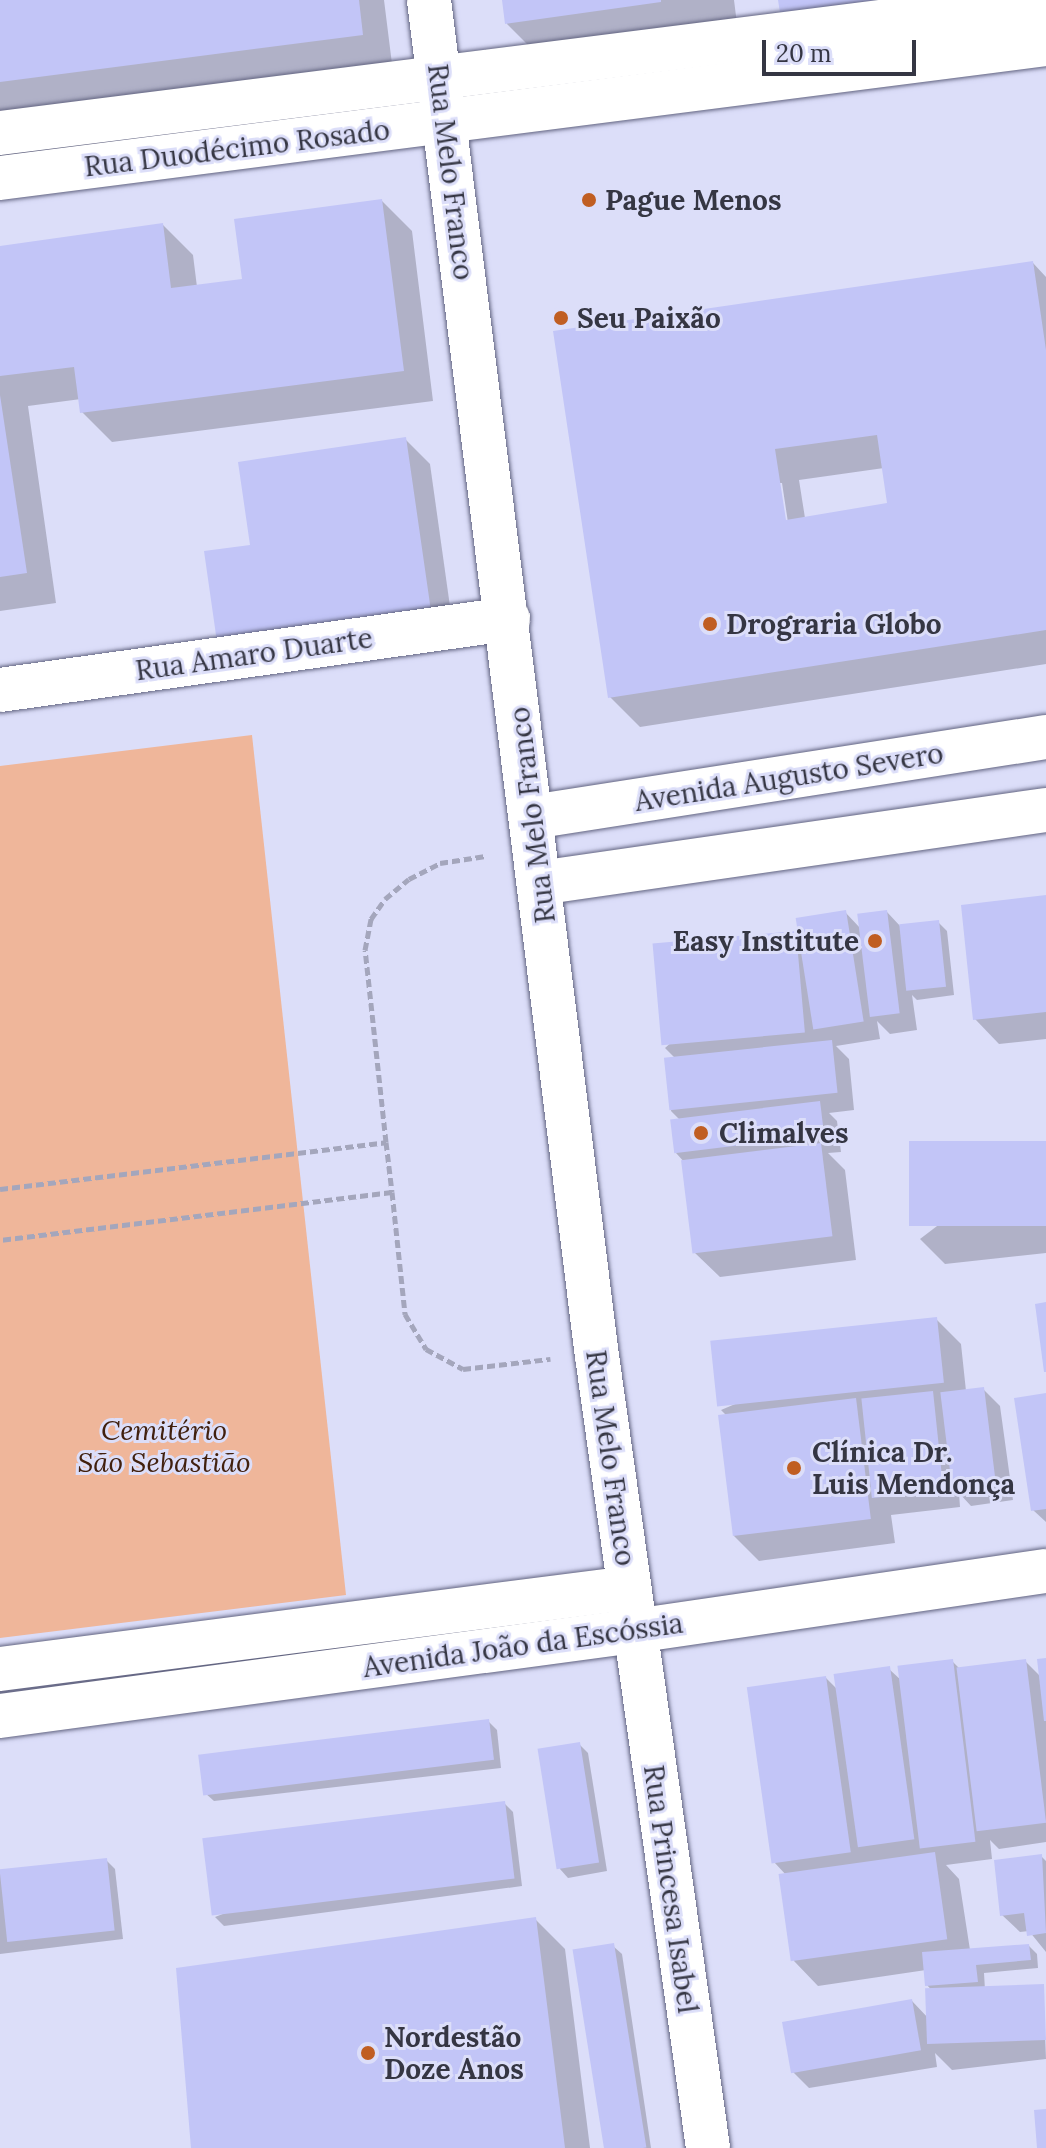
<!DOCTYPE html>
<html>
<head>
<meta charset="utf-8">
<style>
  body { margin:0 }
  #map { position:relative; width:1046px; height:2148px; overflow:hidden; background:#dcdef9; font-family:Lora,serif }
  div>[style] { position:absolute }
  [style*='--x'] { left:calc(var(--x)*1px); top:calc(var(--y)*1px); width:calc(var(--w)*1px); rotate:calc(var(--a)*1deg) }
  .green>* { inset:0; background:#efb69a }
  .shadow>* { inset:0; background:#0003 }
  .building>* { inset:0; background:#c2c5f7; transform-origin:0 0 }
  .path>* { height:5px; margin-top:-2.5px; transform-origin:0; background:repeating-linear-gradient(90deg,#a4a6bc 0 8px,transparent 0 12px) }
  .roads { filter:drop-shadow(0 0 2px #626481) drop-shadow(0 0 2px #626481) }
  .minor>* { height:44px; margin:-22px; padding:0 22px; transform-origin:22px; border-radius:22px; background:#fff }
  .major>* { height:44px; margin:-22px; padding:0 22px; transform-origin:22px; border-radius:22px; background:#fff }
  .dots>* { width:22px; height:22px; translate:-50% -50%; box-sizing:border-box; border:4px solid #dcdef9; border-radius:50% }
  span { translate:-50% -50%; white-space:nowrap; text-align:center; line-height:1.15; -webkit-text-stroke:6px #dcdef9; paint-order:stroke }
  .street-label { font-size:28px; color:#353643 }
  .poi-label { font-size:28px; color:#353643; font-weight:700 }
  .left { translate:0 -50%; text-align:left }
  .right { translate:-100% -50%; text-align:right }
  .park-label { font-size:28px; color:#41200e; font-style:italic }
  .scale { position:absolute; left:762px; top:40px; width:154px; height:36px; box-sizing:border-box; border:4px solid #353643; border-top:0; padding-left:10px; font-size:24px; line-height:28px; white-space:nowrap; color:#353643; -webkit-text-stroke:6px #dcdef9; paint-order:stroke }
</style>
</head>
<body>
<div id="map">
  <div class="green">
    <i style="clip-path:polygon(252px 735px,346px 1595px,0 1638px,0 766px)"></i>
  </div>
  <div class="shadow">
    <i style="clip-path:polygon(0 0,384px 0,392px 64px,0 115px)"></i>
    <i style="clip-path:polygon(504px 0,734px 0,737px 24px,537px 54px,507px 24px)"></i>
    <i style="clip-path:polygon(382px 201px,412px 231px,433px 401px,112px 442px,82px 412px,81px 399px,28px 406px,56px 603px,0 611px,0 248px,163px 225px,193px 255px,197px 287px,244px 281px)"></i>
    <i style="clip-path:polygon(evenodd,1033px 263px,1046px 277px,1046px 664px,640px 727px,610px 697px,578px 480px,1033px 263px,884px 468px,890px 509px,805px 518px,799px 480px,884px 468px,1033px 263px,778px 483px,782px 483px,789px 529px,786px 530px,778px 483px)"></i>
    <i style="clip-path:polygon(405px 439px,430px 464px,454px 635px,253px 546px)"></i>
    <i style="clip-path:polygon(1046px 897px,1046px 1039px,999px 1044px,975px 1019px)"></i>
    <i style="clip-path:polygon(845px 912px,861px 929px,887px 912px,901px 927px,938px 922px,947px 931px,954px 995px,917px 1000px,912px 995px,917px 1030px,890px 1034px,877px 1021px,880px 1039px,836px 1046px,849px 1059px,854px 1110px,829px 1113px,837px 1121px,841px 1152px,828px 1153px,845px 1170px,856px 1260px,720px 1277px,695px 1253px,686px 1164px,676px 1153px,681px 1121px,671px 1111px,676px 1059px,665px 1048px,795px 933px,801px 939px)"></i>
    <i style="clip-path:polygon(1046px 1143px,1046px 1253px,945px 1264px,920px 1239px)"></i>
    <i style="clip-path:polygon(936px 1319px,961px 1344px,966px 1391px,983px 1389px,1000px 1406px,1013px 1500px,971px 1506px,959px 1493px,960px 1507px,891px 1515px,895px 1543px,759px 1561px,734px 1536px,728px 1417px,721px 1410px)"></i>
    <i style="clip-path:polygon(1046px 1395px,1046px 1522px,1033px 1510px)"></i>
    <i style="clip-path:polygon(1046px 1660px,1046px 1842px,999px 1849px,990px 1840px,992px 1859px,946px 1865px,959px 1879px,970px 1950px,1029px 1946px,1037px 1954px,1038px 1968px,984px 1973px,985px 1990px,935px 1994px,927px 1985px,926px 1970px,818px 1986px,794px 1961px,787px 1876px,774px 1862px,826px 1678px,838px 1690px,889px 1669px,902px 1681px,952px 1661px,961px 1670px,1025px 1661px,1041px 1677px)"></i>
    <i style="clip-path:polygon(488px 1721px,497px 1730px,501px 1768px,214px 1801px,205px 1793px)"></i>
    <i style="clip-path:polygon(579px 1744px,588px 1753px,607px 1871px,568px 1878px,560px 1869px)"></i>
    <i style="clip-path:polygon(505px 1804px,513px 1812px,522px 1886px,224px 1926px,215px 1917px)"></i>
    <i style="clip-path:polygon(1041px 1856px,1046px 1861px,1046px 1952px,1029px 1931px,1020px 1932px,1002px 1915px)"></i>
    <i style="clip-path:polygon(106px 1860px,115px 1869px,123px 1939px,0 1954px,0 1874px)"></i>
    <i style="clip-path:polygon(535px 1919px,565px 1949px,590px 2148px,193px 2148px)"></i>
    <i style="clip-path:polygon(613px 1946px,622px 1954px,651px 2148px,604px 2148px)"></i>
    <i style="clip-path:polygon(1043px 1987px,1046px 2059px,952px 2070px,935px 2053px,937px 2067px,809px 2088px,792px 2071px,912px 2001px,930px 2020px)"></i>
  </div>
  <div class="building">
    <i style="clip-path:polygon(0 0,359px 0,363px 35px,0 82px)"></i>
    <i style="clip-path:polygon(502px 0,661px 0,661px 2px,505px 24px)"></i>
    <i style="clip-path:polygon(778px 0,903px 0,781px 19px)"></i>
    <i style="clip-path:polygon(382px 199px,404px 371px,80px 413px,74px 367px,0 376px,0 246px,163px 223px,171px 288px,242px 279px,234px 219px)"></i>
    <i style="clip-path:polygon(evenodd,1033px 261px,1046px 350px,1046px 630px,608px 698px,553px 331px,1033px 261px,877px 435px,887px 503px,786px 520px,775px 449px,877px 435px)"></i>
    <i style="clip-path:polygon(0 395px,27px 573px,0 577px)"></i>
    <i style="clip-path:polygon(406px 437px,431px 611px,217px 642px,204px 551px,250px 545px,238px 462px)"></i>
    <i style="clip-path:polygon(1046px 895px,1046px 1012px,973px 1020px,961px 905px)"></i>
    <i style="left:846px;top:910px;width:113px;height:51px;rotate:81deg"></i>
    <i style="left:887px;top:910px;width:104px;height:30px;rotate:83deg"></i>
    <i style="left:939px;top:920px;width:67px;height:40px;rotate:84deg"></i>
    <i style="left:796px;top:931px;width:102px;height:144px;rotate:85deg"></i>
    <i style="left:832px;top:1040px;width:53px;height:169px;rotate:84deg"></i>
    <i style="left:820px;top:1101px;width:34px;height:151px;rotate:83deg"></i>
    <i style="left:1046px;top:1141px;width:85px;height:137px;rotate:90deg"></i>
    <i style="left:821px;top:1143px;width:94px;height:141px;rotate:83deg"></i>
    <i style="clip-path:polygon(1046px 1302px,1046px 1372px,1044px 1372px,1035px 1304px)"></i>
    <i style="left:937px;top:1317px;width:66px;height:228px;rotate:84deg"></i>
    <i style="left:984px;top:1387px;width:97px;height:44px;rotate:83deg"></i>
    <i style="left:933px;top:1391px;width:100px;height:72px;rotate:84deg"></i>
    <i style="clip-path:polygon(1046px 1393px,1046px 1509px,1031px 1511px,1014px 1398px)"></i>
    <i style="left:856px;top:1398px;width:122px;height:139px;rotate:83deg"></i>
    <i style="clip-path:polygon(1046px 1658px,1046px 1721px,1044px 1721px,1037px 1659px)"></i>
    <i style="left:953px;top:1659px;width:184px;height:56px;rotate:83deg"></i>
    <i style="left:1026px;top:1659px;width:165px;height:70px;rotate:83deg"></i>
    <i style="left:890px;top:1666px;width:175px;height:57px;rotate:82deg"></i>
    <i style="left:826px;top:1676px;width:178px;height:80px;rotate:82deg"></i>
    <i style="left:489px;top:1719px;width:41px;height:293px;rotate:83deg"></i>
    <i style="left:580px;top:1742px;width:122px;height:43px;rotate:81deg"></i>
    <i style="left:505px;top:1801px;width:78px;height:305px;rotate:83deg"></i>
    <i style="left:935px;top:1852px;width:88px;height:158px;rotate:82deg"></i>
    <i style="clip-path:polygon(1042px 1854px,1046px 1933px,1027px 1936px,1024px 1913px,1000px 1916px,994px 1860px)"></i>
    <i style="left:107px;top:1858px;width:73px;height:108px;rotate:84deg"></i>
    <i style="clip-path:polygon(536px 1917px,565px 2148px,191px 2148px,176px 1968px)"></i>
    <i style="left:614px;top:1943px;width:207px;height:42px;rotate:81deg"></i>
    <i style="clip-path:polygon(1029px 1944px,1031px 1960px,976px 1965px,978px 1982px,925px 1986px,922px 1952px)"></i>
    <i style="left:1044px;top:1984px;width:56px;height:119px;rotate:88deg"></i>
    <i style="left:912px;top:1999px;width:52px;height:132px;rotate:80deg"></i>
    <i style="clip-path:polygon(1046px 2109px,1046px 2148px,1037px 2148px,1034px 2110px)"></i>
  </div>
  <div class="path">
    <i style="--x:386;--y:1142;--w:193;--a:-96.2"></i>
    <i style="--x:365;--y:950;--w:32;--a:-79"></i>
    <i style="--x:371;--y:919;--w:24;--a:-55"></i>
    <i style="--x:385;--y:899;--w:31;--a:-40"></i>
    <i style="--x:409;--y:879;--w:35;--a:-27"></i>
    <i style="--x:440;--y:863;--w:46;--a:-8.8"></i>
    <i style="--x:0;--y:1189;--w:389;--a:-6.9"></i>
    <i style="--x:386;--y:1142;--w:50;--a:83.2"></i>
    <i style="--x:392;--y:1192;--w:395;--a:173"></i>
    <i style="--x:392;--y:1192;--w:123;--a:83.9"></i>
    <i style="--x:405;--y:1314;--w:41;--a:59"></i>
    <i style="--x:426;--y:1349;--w:42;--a:28.4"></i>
    <i style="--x:463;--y:1369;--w:88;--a:-6.6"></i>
  </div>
  <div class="roads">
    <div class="minor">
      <i style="--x:0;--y:133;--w:1054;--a:-7.19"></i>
      <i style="--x:0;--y:178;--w:1055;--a:-7.3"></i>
      <i style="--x:0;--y:690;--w:513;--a:-7.96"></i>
      <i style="--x:634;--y:1631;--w:416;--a:-8.3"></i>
    </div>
    <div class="major">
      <i style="--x:429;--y:0;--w:1366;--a:82.94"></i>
      <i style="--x:597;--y:1356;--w:800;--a:82.02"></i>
      <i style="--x:532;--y:817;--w:520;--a:-8.85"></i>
      <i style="--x:539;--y:883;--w:512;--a:-8.19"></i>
      <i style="--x:0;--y:1669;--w:634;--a:-7.34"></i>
      <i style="--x:0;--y:1716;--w:640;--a:-7.64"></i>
    </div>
  </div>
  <div class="dots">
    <i style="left:589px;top:200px;background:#c05e22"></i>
    <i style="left:561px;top:318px;background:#c05e22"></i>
    <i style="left:710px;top:624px;background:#c05e22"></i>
    <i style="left:875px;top:941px;background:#c05e22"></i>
    <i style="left:701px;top:1133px;background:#c05e22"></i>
    <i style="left:794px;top:1468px;background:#c05e22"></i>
    <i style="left:368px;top:2053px;background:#c05e22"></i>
  </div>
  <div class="street-label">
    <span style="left:237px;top:148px;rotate:-7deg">Rua Duodécimo Rosado</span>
    <span style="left:451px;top:172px;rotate:83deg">Rua Melo Franco</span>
    <span style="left:254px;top:654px;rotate:-8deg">Rua Amaro Duarte</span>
    <span style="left:789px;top:777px;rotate:-9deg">Avenida Augusto Severo</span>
    <span style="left:532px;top:815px;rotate:-97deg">Rua Melo Franco</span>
    <span style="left:611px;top:1458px;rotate:82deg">Rua Melo Franco</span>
    <span style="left:523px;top:1645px;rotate:-8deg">Avenida João da Escóssia</span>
    <span style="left:671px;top:1889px;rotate:82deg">Rua Princesa Isabel</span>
  </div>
  <div class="poi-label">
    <span class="left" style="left:605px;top:200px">Pague Menos</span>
    <span class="left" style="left:577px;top:318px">Seu Paixão</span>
    <span class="left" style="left:726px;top:624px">Drograria Globo</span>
    <span class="right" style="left:859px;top:941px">Easy Institute</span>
    <span class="left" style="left:719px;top:1133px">Climalves</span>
    <span class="left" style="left:812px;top:1468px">Clínica Dr.<br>Luis Mendonça</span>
    <span class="left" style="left:384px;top:2053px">Nordestão<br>Doze Anos</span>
  </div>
  <div class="park-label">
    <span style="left:164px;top:1446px">Cemitério<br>São Sebastião</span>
  </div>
  <div class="scale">20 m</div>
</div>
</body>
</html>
